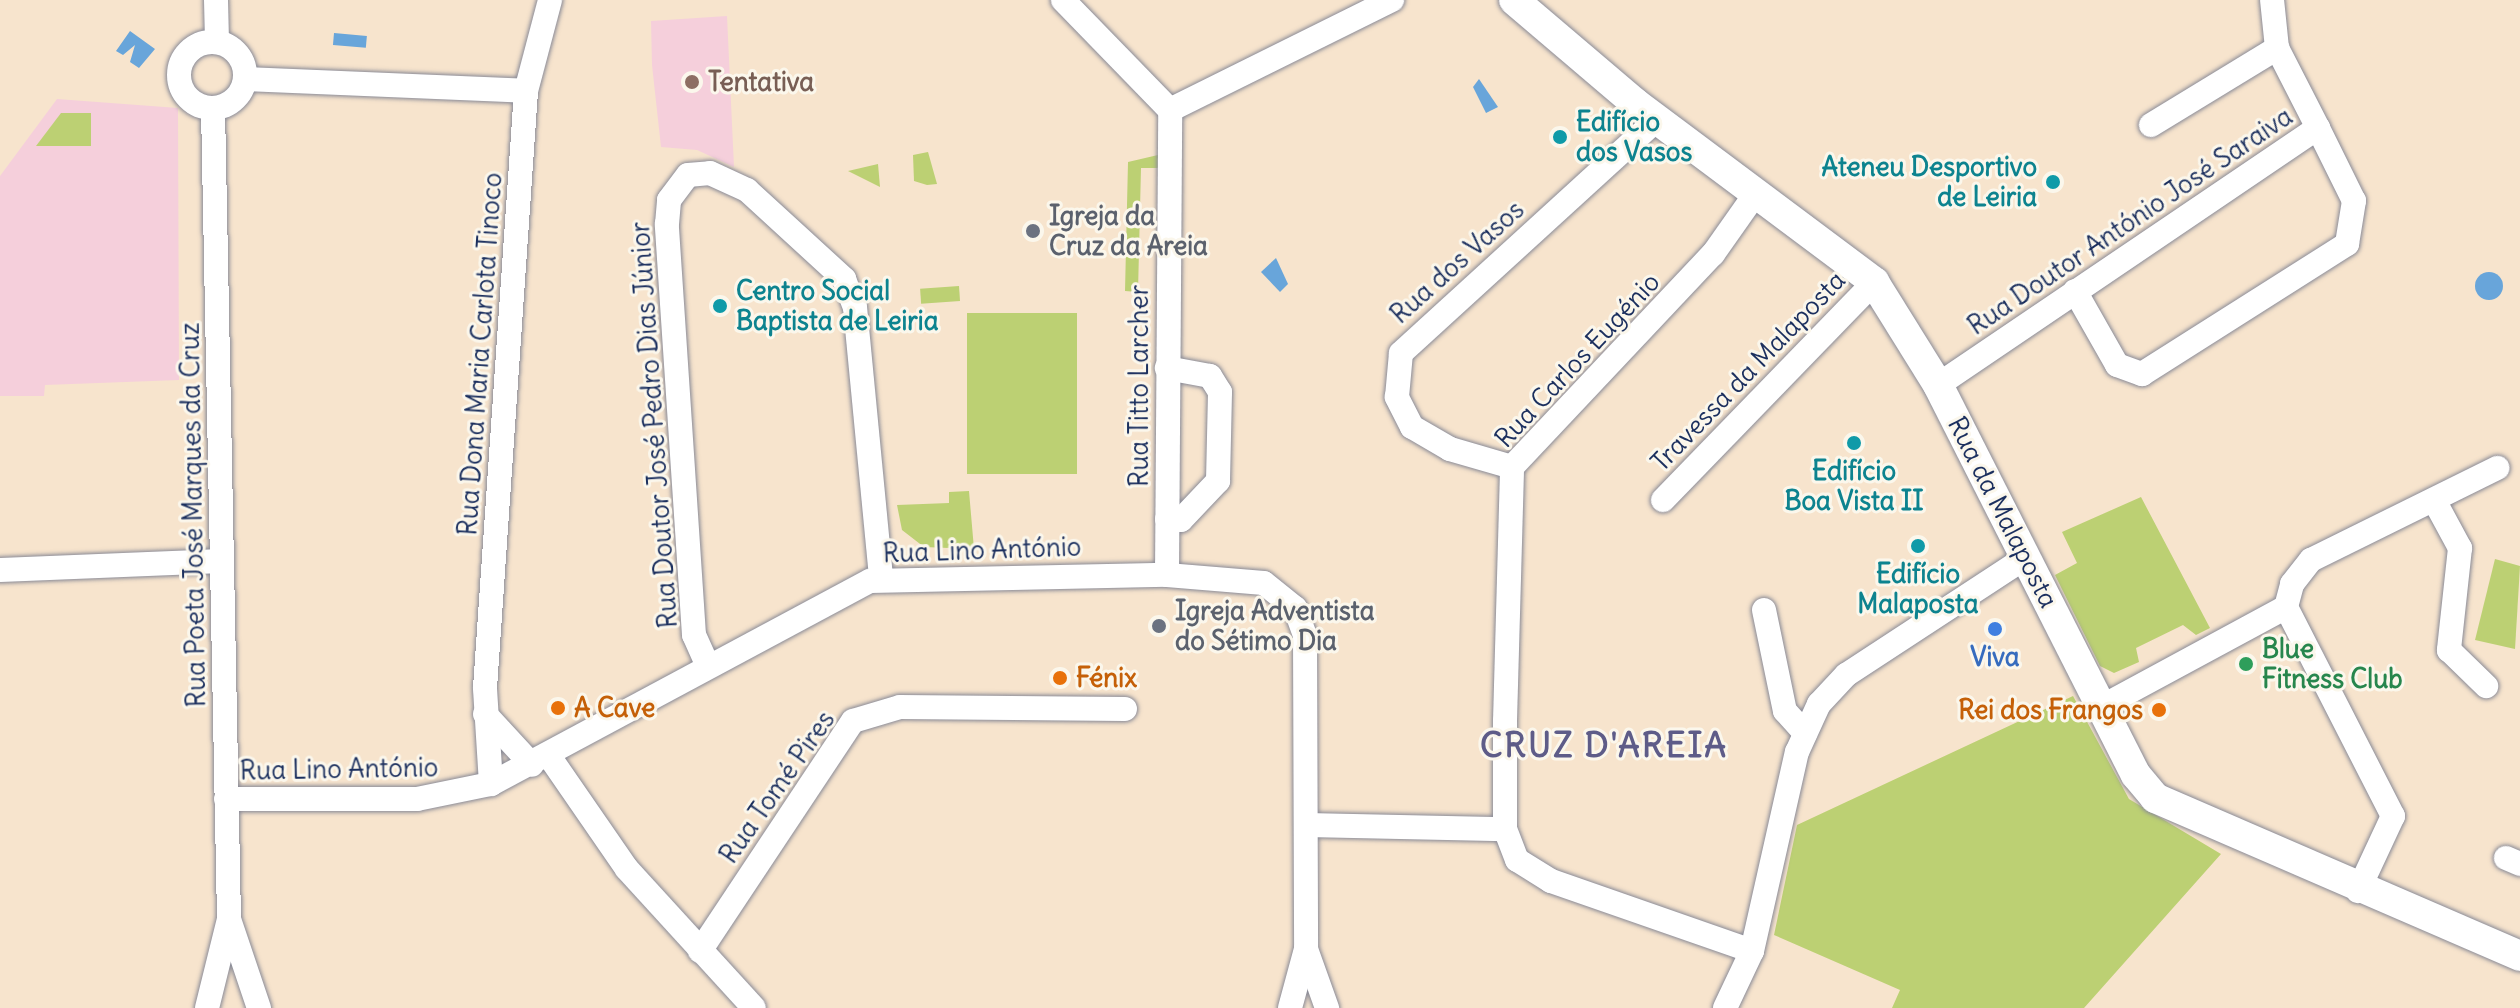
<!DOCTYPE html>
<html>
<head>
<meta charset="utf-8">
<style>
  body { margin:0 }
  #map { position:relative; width:2520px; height:1008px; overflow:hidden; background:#f7e4cd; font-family:Delius,sans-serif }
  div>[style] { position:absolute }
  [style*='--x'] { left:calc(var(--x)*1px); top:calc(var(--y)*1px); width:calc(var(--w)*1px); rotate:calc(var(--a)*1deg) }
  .built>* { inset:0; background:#f5cfdb }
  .green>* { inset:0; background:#bcd073; transform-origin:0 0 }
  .water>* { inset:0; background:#68a5da; transform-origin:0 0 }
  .round { border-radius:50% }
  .roads { filter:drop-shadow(0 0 2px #898a96) drop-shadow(0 0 2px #898a96) }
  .minor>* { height:24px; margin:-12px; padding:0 12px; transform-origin:12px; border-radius:12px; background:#fff }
  .minor>.ring { margin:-12px; padding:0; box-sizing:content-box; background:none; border:24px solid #fff; border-radius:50% }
  .tertiary>* { height:30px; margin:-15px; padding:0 15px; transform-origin:15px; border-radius:15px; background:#fff }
  .dots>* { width:22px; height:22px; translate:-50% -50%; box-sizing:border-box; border:4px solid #fbf7ec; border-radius:50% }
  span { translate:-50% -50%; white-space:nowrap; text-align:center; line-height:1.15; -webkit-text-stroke:6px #fbf7ec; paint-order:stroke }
  .education-label { font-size:26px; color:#785e54; font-weight:700 }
  .left { translate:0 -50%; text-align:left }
  .culture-label { font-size:26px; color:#0d838f; font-weight:700 }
  .right { translate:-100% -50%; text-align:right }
  .worship-label { font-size:26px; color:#5b616d; font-weight:700 }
  .street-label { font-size:26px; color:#1b2f5e }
  .leisure-label { font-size:26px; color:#27864d; font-weight:700 }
  .shop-label { font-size:26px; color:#366cbe; font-weight:700 }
  .food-label { font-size:26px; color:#c56008; font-weight:700 }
  .district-label { font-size:34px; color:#5e5c88; font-weight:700; letter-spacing:2px }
</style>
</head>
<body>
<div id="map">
  <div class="built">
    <i style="clip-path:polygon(727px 16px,734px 167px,697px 150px,661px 147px,652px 65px,651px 21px)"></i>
    <i style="clip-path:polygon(57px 99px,178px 108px,179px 380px,45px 385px,44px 396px,0 396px,0 176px)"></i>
  </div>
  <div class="green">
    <i style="clip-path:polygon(61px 113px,91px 113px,91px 146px,36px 146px)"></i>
    <i style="clip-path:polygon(928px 152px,937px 184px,927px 185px,914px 181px,913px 155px)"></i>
    <i style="clip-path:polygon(1158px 155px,1158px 168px,1141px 168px,1138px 292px,1125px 291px,1128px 162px)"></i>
    <i style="clip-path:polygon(878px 164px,880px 187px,848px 171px)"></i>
    <i style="left:959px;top:286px;width:15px;height:39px;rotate:86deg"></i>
    <i style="left:1077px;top:313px;width:161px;height:110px;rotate:90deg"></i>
    <i style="clip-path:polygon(969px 491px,974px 549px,924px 547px,902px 530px,897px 505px,949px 503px,949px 492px)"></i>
    <i style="clip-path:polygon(2141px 497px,2210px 628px,2196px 635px,2183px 625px,2136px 648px,2139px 662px,2114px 673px,2100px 666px,2055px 575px,2077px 563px,2062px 532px)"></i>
    <i style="clip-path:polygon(2495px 559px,2520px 566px,2515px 649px,2475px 640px)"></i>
    <i style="clip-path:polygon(2073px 696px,2129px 799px,2221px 854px,2084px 1008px,1892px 1008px,1900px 990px,1774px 935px,1797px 825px)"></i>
  </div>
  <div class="water">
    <i style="clip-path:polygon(130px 31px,155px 49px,139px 68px,130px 62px,135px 45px,123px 55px,116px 51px)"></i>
    <i style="left:334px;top:33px;width:33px;height:12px;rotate:5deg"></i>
    <i style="clip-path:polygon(1479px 79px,1498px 107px,1486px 113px,1473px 87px)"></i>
    <i style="clip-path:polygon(1276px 258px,1288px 284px,1280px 292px,1261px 272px)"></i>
    <i class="round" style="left:2475px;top:272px;width:28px;height:28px"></i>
  </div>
  <div class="roads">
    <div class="minor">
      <i style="--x:216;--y:0;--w:42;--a:88.6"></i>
      <i style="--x:1063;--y:0;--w:153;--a:45.8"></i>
      <i class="ring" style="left:179px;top:42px;width:42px;height:42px"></i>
      <i style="--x:245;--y:79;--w:281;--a:2.4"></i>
      <i style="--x:2151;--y:125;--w:148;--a:-31.4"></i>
      <i style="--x:2075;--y:291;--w:85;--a:60.4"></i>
      <i style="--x:2117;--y:365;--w:27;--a:20"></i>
      <i style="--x:2142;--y:374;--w:243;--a:-32.4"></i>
      <i style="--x:2347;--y:244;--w:44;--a:-80.8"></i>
      <i style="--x:2354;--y:201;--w:81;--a:-116.3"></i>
      <i style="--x:1938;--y:385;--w:459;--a:-34.1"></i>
      <i style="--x:2318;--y:128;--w:90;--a:-117.1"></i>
      <i style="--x:2277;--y:48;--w:48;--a:-95.9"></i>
      <i style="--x:1512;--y:467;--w:65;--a:-163.8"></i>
      <i style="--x:1450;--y:449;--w:44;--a:-149.9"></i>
      <i style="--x:1412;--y:427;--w:34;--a:-117"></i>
      <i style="--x:1397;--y:397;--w:44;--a:-84.8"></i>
      <i style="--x:1401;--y:353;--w:345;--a:-42.4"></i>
      <i style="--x:1663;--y:500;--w:303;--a:-45.9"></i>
      <i style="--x:2434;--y:500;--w:55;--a:61.6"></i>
      <i style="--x:2460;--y:548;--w:103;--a:96.2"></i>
      <i style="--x:2449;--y:650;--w:52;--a:44.2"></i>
      <i style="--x:1167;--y:519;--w:14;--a:4"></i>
      <i style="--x:1181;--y:520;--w:54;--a:-46.5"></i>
      <i style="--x:1218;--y:481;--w:89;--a:-88.7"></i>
      <i style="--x:1220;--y:392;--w:19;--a:-122"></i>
      <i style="--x:1210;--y:376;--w:44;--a:-169.5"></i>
      <i style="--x:0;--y:570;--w:222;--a:-2.3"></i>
      <i style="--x:1167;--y:575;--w:465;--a:-89.6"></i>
      <i style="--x:1170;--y:110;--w:248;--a:-26.4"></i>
      <i style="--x:2286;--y:607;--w:235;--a:62.9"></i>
      <i style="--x:2393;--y:816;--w:83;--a:115"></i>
      <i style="--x:1764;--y:610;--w:103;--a:78.3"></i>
      <i style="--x:1785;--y:711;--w:30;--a:48"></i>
      <i style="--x:707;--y:664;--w:32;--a:-114"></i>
      <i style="--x:694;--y:635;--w:412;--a:-93.8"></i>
      <i style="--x:667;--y:224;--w:24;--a:-85"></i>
      <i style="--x:669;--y:200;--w:31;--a:-53"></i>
      <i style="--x:688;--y:175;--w:22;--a:-5"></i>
      <i style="--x:710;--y:173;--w:41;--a:24.7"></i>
      <i style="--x:747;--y:190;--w:132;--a:42.5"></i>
      <i style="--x:844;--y:279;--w:30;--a:69"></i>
      <i style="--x:855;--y:307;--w:273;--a:84.5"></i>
      <i style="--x:2103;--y:706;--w:208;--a:-28.4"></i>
      <i style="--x:2286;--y:607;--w:24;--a:-75"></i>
      <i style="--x:2292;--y:584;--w:31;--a:-52"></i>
      <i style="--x:2311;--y:560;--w:208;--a:-26.3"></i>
      <i style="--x:485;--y:714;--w:69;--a:47.3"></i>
      <i style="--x:549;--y:756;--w:137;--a:55.4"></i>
      <i style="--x:627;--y:869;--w:188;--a:47.6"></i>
      <i style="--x:491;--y:784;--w:96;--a:-93.6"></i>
      <i style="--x:485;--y:688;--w:598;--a:-86.07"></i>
      <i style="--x:526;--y:91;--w:94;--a:-75.2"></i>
      <i style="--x:226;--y:799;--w:191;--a:0"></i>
      <i style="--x:417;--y:799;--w:76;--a:-11.5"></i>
      <i style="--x:491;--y:784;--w:430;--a:-28.2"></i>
      <i style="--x:870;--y:581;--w:297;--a:-1.2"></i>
      <i style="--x:1167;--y:575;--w:97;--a:4.7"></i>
      <i style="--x:1264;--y:583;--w:40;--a:39"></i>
      <i style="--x:1295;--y:608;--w:29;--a:70"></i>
      <i style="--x:1305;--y:635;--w:314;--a:89.8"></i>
      <i style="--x:1306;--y:949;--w:61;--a:105.2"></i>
      <i style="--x:1307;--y:825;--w:198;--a:1.2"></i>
      <i style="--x:2506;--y:858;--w:15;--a:23"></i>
      <i style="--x:229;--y:919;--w:94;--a:71.4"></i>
      <i style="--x:1306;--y:949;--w:63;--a:70.4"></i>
      <i style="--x:700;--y:951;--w:276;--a:-56.4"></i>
      <i style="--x:853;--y:721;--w:49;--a:-16.6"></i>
      <i style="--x:900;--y:707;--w:225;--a:0.5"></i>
      <i style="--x:1752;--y:951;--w:213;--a:-160.8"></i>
      <i style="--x:1551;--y:881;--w:40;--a:-148"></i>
      <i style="--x:1517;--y:860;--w:33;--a:-111"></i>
      <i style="--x:1505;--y:829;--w:108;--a:-90"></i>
      <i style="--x:1505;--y:721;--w:254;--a:-88.4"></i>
      <i style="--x:1512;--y:467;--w:293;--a:-46.7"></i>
      <i style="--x:1713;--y:254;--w:75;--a:-54.8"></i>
      <i style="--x:207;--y:1008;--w:92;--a:-76.1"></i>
      <i style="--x:229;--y:919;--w:810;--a:-91.13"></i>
      <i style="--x:1725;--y:1008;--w:63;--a:-64.7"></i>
      <i style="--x:1752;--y:951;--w:204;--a:-77.3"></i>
      <i style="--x:1797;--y:752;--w:53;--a:-65.4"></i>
      <i style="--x:1819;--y:704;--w:40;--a:-47"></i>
      <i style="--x:1846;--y:675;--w:215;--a:-33.2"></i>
    </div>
    <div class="tertiary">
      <i style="--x:1514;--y:0;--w:159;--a:40.4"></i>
      <i style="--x:1635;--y:103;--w:299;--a:36.8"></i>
      <i style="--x:1874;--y:282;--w:121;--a:58.1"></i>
      <i style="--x:1938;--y:385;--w:437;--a:63.1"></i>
      <i style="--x:2136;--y:775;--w:30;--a:50"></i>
      <i style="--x:2155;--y:798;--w:398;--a:23.4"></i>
    </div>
  </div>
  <div class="dots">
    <i style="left:692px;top:82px;background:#8d6e63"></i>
    <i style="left:1560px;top:137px;background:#0f9aa8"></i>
    <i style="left:2053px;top:182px;background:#0f9aa8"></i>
    <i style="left:1033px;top:231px;background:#6b7280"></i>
    <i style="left:720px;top:306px;background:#0f9aa8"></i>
    <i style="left:1854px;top:443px;background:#0f9aa8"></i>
    <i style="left:1918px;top:546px;background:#0f9aa8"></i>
    <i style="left:1159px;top:626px;background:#6b7280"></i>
    <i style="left:1995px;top:629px;background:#3f7fe0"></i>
    <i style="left:2246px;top:664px;background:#2e9e5b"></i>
    <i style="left:1060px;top:678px;background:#e8710a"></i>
    <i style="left:558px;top:708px;background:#e8710a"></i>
    <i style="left:2159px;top:710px;background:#e8710a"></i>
  </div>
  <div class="education-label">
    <span class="left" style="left:708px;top:82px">Tentativa</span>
  </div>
  <div class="culture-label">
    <span class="left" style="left:1576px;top:137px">Edifício<br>dos Vasos</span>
    <span class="right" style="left:2037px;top:182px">Ateneu Desportivo<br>de Leiria</span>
    <span class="left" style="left:736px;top:306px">Centro Social<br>Baptista de Leiria</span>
    <span style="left:1854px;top:486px">Edifício<br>Boa Vista II</span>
    <span style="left:1918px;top:589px">Edifício<br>Malaposta</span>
  </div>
  <div class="worship-label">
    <span class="left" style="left:1049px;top:231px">Igreja da<br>Cruz da Areia</span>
    <span class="left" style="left:1175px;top:626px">Igreja Adventista<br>do Sétimo Dia</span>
  </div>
  <div class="street-label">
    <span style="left:2130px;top:221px;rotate:-34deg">Rua Doutor António José Saraiva</span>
    <span style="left:1457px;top:262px;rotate:-42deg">Rua dos Vasos</span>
    <span style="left:480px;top:354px;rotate:-86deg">Rua Dona Maria Carlota Tinoco</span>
    <span style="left:1577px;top:360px;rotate:-47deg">Rua Carlos Eugénio</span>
    <span style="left:1748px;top:371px;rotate:-46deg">Travessa da Malaposta</span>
    <span style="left:1139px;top:386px;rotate:-90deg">Rua Titto Larcher</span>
    <span style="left:654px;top:425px;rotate:-94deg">Rua Doutor José Pedro Dias Júnior</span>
    <span style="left:2003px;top:512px;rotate:63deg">Rua da Malaposta</span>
    <span style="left:193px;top:515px;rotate:-91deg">Rua Poeta José Marques da Cruz</span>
    <span style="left:982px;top:550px;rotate:-2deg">Rua Lino António</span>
    <span style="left:339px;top:769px;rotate:-1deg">Rua Lino António</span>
    <span style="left:777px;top:787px;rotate:-55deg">Rua Tomé Pires</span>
  </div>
  <div class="leisure-label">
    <span class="left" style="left:2262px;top:664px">Blue<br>Fitness Club</span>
  </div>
  <div class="shop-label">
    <span style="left:1995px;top:657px">Viva</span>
  </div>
  <div class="food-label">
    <span class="left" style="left:1076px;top:678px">Fénix</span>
    <span class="left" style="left:574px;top:708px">A Cave</span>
    <span class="right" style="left:2143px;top:710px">Rei dos Frangos</span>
  </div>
  <div class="district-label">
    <span style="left:1604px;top:745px">CRUZ D'AREIA</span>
  </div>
</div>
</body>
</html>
